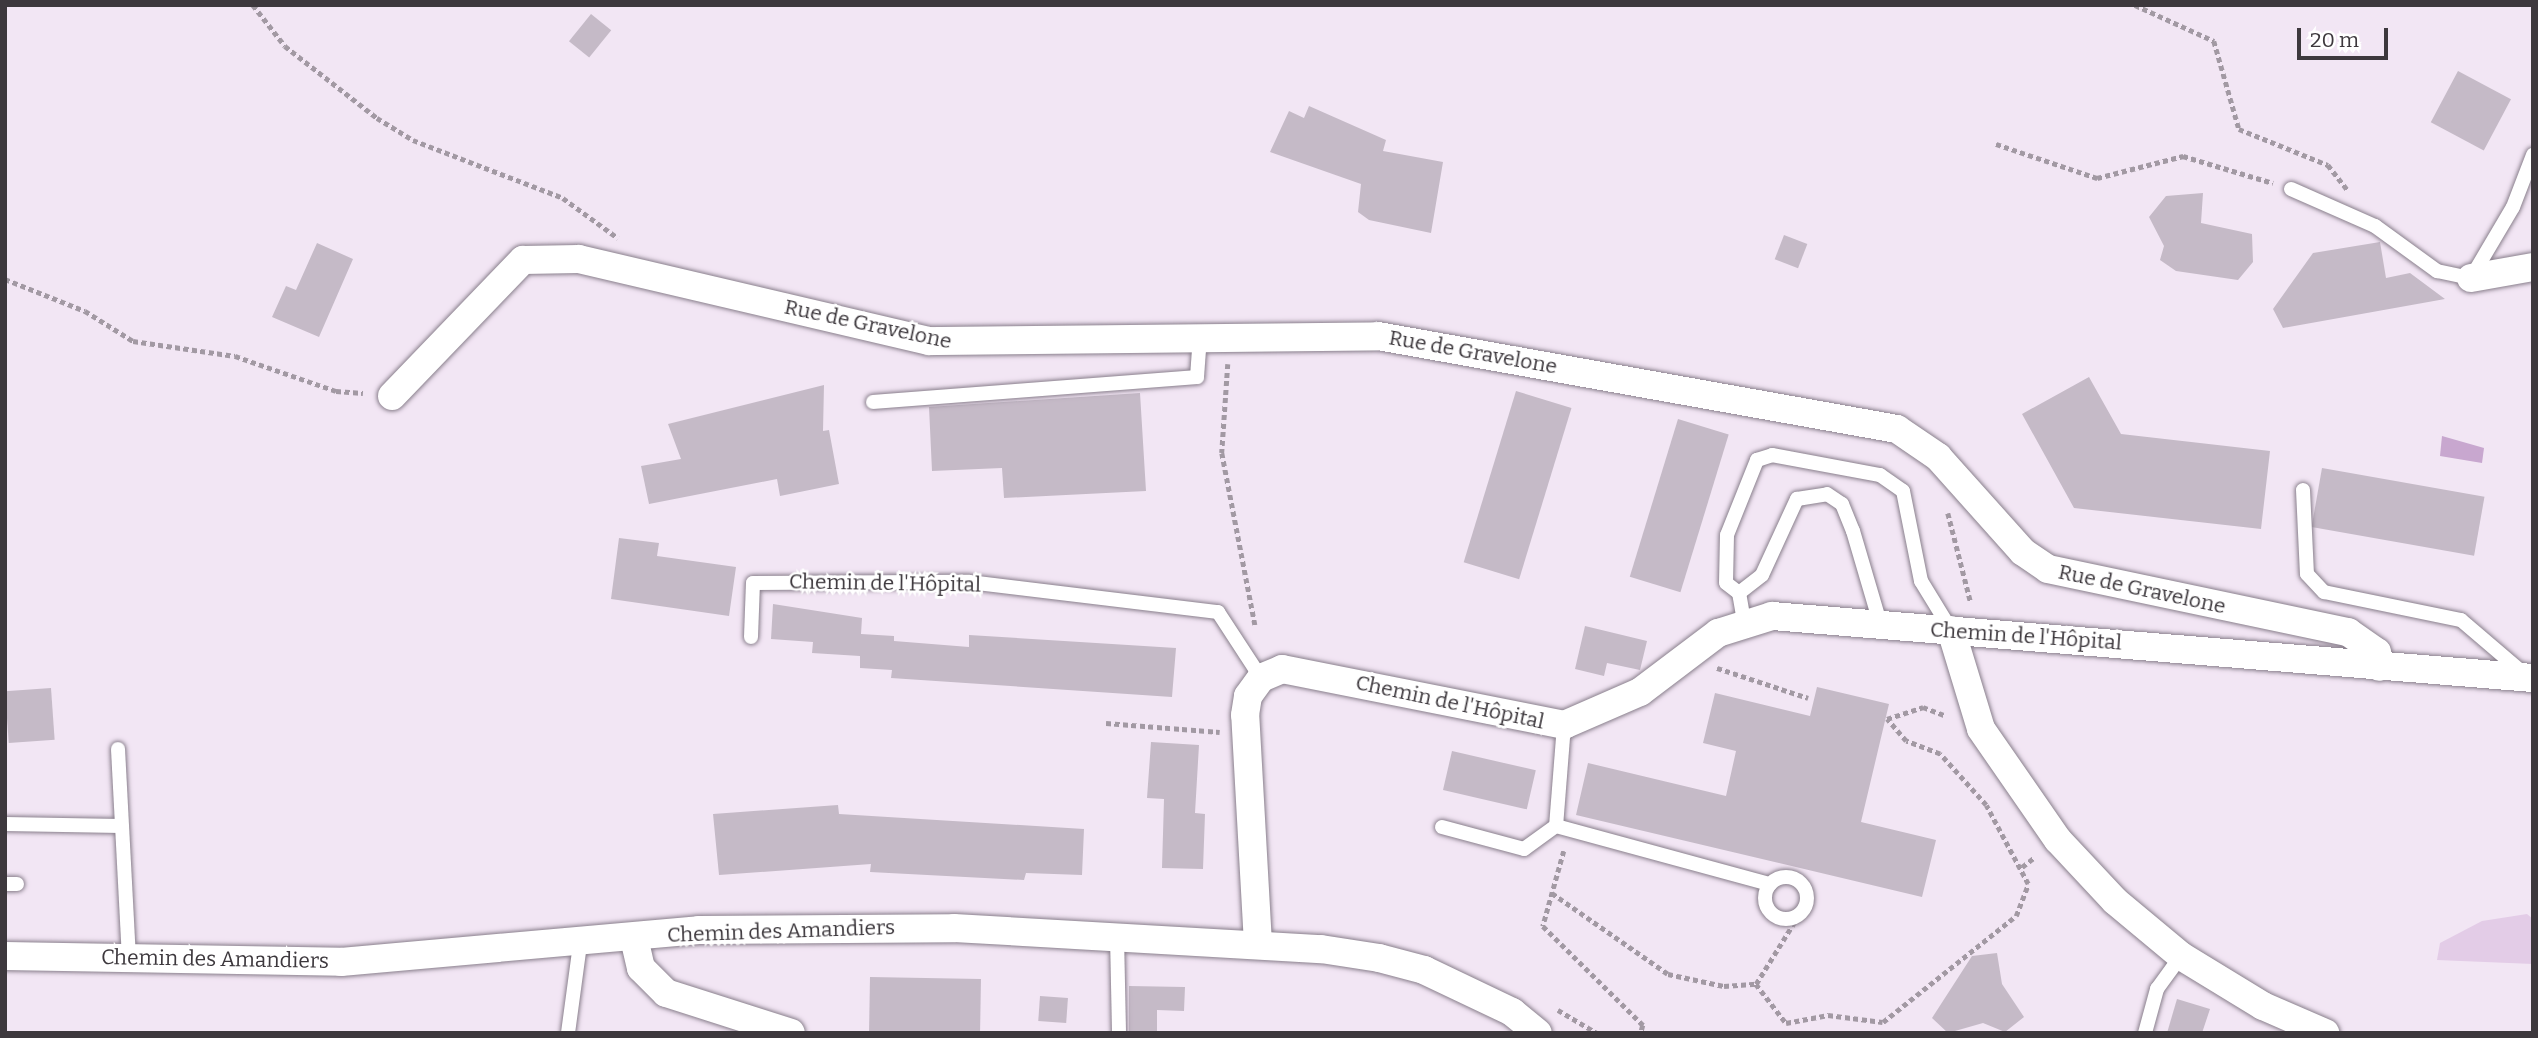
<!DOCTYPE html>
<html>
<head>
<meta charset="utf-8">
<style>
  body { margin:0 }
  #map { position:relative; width:2538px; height:1038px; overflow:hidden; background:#f2e6f4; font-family:Bitter,serif }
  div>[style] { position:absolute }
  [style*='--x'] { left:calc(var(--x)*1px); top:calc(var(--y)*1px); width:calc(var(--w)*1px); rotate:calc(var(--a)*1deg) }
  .green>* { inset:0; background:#e3cce7 }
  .water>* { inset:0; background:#c8a7cf }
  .building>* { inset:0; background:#c5bac7; transform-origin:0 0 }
  .path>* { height:4.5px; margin-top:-2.25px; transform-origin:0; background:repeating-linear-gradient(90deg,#a299a3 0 5px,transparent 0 8.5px) }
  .roads { filter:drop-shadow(0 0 2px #897f8c) drop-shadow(0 0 2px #897f8c) }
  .service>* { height:14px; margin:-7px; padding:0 7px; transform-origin:7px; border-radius:7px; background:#fff }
  .service>.ring { margin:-7px; padding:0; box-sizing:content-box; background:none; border:14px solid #fff; border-radius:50% }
  .minor>* { height:28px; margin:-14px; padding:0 14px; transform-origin:14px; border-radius:14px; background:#fff }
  span { translate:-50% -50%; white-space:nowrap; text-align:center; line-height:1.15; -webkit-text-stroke:5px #fff; paint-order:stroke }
  .street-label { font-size:21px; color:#3d383d }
  .frame { position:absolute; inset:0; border:7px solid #3d383d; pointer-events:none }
  .scale { position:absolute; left:2297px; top:28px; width:91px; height:32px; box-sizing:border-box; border:4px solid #3d383d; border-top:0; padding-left:9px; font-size:21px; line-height:24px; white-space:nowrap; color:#3d383d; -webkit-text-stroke:5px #fff; paint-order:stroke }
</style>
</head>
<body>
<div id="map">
  <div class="green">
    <i style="clip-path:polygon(2527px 914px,2533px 919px,2533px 964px,2437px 960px,2440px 943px,2482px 921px)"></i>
  </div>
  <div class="water">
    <i style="clip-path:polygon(2442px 436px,2484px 448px,2482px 463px,2440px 456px)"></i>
  </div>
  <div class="building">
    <i style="left:591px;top:14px;width:26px;height:35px;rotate:39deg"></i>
    <i style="left:2458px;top:71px;width:60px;height:58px;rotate:28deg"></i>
    <i style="clip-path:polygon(1309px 106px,1386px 140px,1383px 151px,1443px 162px,1431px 233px,1369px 220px,1358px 212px,1361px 184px,1270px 152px,1289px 111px,1304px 118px)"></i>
    <i style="clip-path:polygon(2203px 193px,2201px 223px,2252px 234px,2253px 262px,2238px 280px,2176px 271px,2160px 260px,2164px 246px,2149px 217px,2166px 196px)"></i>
    <i style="left:1784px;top:235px;width:25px;height:26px;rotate:21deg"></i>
    <i style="clip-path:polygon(2380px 242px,2386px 278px,2410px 273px,2445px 299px,2283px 328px,2273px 309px,2313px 253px)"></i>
    <i style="clip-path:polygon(317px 243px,353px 259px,319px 337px,272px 317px,286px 286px,296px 290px)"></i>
    <i style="clip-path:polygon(2089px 377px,2121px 434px,2270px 451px,2261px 529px,2074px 508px,2022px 414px)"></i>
    <i style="clip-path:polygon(824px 385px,823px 431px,829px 430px,839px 484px,780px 496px,777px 479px,649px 504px,641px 466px,681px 459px,668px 424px)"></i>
    <i style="left:1516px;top:391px;width:58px;height:179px;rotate:17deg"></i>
    <i style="clip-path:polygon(1140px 393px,1146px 491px,1004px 498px,1002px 468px,932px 471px,929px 407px)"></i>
    <i style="left:1678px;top:419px;width:53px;height:165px;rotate:17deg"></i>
    <i style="left:2322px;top:468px;width:165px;height:60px;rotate:10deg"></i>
    <i style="clip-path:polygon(619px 538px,659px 543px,657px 556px,736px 567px,729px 616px,611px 599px)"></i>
    <i style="clip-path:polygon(773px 604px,862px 618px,861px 634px,894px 636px,894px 641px,969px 647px,969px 635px,1176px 648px,1172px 697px,891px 678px,892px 670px,860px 668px,860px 656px,812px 653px,813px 642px,771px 639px)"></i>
    <i style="clip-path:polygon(1585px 626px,1647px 641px,1640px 670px,1607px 663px,1604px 676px,1575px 669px)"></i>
    <i style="clip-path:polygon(1817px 687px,1889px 704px,1861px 822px,1936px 840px,1922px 897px,1576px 815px,1588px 763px,1726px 796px,1736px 751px,1703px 743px,1715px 693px,1810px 716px)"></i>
    <i style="left:51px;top:688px;width:52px;height:46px;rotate:86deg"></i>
    <i style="clip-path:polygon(1151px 742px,1199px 745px,1195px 813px,1205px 814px,1203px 869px,1162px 868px,1164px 799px,1147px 798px)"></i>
    <i style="left:1452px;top:751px;width:86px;height:40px;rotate:13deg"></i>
    <i style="clip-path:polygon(838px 805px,839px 814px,1084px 829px,1082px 875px,1026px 873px,1024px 880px,870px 872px,871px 864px,719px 875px,713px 814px)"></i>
    <i style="clip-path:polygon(1997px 953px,2002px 984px,2024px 1017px,2005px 1032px,1983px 1023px,1948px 1033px,1932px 1018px,1972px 956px)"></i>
    <i style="left:870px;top:977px;width:111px;height:56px;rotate:1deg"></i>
    <i style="clip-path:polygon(1129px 986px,1185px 987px,1184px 1011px,1157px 1010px,1157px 1033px,1129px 1033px)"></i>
    <i style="left:1040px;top:996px;width:28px;height:25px;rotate:4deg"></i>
    <i style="clip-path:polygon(2177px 999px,2210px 1009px,2202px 1033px,2167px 1033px)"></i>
  </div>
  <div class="path">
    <i style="--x:253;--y:5;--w:52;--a:52"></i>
    <i style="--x:285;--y:46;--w:117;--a:38"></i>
    <i style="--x:377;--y:118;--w:42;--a:31.4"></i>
    <i style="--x:413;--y:140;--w:161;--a:21.1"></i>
    <i style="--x:563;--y:198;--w:68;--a:36"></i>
    <i style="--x:2135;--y:5;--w:87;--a:24.5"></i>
    <i style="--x:2214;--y:41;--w:91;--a:74.1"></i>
    <i style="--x:2239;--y:129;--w:96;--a:22"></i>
    <i style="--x:2328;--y:165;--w:31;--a:52"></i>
    <i style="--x:1996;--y:144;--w:107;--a:18.6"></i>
    <i style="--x:2097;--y:178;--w:89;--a:-14.3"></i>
    <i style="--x:2183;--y:156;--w:94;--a:16.7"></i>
    <i style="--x:5;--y:279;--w:86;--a:21.8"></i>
    <i style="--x:85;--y:311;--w:57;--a:32"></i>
    <i style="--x:133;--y:341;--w:103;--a:8.4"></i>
    <i style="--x:235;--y:356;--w:107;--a:19.1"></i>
    <i style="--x:336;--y:391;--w:27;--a:4"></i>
    <i style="--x:1228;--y:364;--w:89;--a:93.9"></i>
    <i style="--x:1222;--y:453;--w:175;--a:79.1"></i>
    <i style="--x:1948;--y:513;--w:93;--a:75.7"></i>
    <i style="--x:1717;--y:668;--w:96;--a:18.2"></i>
    <i style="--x:1106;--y:723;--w:114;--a:4.5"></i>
    <i style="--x:1564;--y:851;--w:78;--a:105.6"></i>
    <i style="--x:1543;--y:926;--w:141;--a:44.7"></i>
    <i style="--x:1643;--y:1025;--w:8;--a:104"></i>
    <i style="--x:2022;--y:867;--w:16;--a:-38"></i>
    <i style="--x:1552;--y:893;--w:141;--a:34.9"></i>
    <i style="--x:1668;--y:974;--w:57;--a:12.1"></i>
    <i style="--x:1724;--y:986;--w:32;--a:-4"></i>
    <i style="--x:1756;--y:984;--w:49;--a:52.4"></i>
    <i style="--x:1786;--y:1023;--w:43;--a:-10.8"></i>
    <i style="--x:1828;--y:1015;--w:55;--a:7.3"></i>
    <i style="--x:1883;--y:1022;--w:170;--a:-38.6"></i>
    <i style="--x:2016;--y:916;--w:34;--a:-69"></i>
    <i style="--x:2028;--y:884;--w:89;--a:-118"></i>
    <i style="--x:1986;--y:805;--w:69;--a:-132"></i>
    <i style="--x:1940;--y:754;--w:36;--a:-159"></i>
    <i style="--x:1906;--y:741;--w:29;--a:-131"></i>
    <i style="--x:1887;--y:719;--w:38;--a:-18"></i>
    <i style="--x:1923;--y:707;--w:25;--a:21"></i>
    <i style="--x:1756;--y:984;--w:84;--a:-58.2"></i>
    <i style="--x:1558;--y:1010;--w:45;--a:30.5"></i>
  </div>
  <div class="roads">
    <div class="service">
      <i style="--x:2291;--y:189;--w:92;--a:23.8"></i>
      <i style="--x:2375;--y:226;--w:77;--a:36"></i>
      <i style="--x:2437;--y:271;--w:35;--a:12"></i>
      <i style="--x:2471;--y:278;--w:82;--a:-59.4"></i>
      <i style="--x:2513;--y:207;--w:56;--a:-69"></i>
      <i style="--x:873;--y:402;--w:325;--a:-4.4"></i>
      <i style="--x:1197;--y:377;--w:41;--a:-85.8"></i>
      <i style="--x:2303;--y:490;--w:84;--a:87.3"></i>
      <i style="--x:2307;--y:574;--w:25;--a:47"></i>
      <i style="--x:2324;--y:592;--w:140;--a:11.6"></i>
      <i style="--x:2461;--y:620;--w:82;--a:40.5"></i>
      <i style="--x:1739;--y:593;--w:29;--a:-38"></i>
      <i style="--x:1762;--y:575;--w:84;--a:-65.3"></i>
      <i style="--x:1797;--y:499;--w:30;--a:-9"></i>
      <i style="--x:1827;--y:494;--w:18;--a:34"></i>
      <i style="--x:1842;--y:504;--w:29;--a:68"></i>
      <i style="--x:1853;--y:531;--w:99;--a:73.6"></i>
      <i style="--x:1744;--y:621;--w:28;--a:-100"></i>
      <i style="--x:1739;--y:593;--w:16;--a:-142"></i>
      <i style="--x:1726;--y:583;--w:48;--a:-88.8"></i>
      <i style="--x:1727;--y:535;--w:81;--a:-68.2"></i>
      <i style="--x:1757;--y:460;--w:16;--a:-18"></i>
      <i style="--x:1772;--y:455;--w:110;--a:10.5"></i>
      <i style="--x:1880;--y:475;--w:28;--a:35"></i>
      <i style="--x:1903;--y:491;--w:92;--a:78.7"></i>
      <i style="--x:1921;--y:581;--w:57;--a:58.5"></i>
      <i style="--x:751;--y:637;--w:54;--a:-87.9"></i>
      <i style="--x:753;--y:583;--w:216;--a:-0.3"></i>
      <i style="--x:969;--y:582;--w:251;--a:6.9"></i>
      <i style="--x:1218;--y:612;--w:79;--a:56.9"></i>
      <i style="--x:1564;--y:725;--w:101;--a:94.5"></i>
      <i style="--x:1556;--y:826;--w:222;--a:15.2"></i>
      <i style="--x:118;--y:749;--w:208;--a:87"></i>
      <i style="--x:5;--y:824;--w:116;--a:1"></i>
      <i style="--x:1442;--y:827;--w:85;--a:15"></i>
      <i style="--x:1524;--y:849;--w:39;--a:-36"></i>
      <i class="ring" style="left:1765px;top:877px;width:28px;height:28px"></i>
      <i style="--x:5;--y:884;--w:12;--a:0"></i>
      <i style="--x:1117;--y:936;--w:97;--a:88.8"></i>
      <i style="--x:568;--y:1033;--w:90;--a:-82.3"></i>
      <i style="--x:2145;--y:1033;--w:46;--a:-74.7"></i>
      <i style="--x:2157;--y:989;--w:41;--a:-54"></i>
    </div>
    <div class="minor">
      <i style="--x:2471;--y:278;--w:63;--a:-10.1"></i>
      <i style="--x:392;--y:396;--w:189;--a:-46.1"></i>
      <i style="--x:523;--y:260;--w:56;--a:-1"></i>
      <i style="--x:579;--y:259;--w:359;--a:13.2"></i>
      <i style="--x:929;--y:341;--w:449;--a:-0.6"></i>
      <i style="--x:1378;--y:336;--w:527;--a:10.16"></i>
      <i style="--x:1897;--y:429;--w:50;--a:34.3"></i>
      <i style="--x:1938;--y:457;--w:127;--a:48.2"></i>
      <i style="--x:2023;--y:552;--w:30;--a:34"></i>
      <i style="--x:2048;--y:569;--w:307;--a:11.9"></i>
      <i style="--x:2348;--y:632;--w:35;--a:35"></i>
      <i style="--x:2377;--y:652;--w:15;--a:82"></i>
      <i style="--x:1951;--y:630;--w:103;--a:73.1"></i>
      <i style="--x:1981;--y:729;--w:135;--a:55.3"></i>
      <i style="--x:2058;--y:840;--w:83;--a:46.9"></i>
      <i style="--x:2115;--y:901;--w:86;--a:39.8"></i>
      <i style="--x:2181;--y:956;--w:96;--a:31.4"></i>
      <i style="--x:2263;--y:1006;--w:68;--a:23.5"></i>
      <i style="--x:634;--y:938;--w:31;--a:77"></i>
      <i style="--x:641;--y:968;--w:35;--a:45"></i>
      <i style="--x:666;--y:993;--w:131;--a:17.7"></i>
      <i style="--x:1258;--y:944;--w:229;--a:-93.2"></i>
      <i style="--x:1245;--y:715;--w:19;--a:-81"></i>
      <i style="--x:1248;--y:696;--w:22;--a:-54"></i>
      <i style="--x:1261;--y:678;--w:23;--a:-23"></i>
      <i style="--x:1282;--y:669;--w:288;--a:11.2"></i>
      <i style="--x:1564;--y:725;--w:83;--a:-23.5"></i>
      <i style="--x:1640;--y:692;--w:98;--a:-37.1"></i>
      <i style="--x:1718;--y:633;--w:57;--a:-17.5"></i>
      <i style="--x:1772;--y:616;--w:764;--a:4.66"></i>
      <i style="--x:5;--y:956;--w:336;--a:1"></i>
      <i style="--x:341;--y:962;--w:359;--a:-5.1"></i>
      <i style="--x:699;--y:930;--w:255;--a:-0.4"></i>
      <i style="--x:954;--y:928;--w:368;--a:3.3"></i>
      <i style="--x:1321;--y:949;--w:59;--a:8.8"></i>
      <i style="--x:1379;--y:958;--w:47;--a:14.9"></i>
      <i style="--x:1424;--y:970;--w:98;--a:25.5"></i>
      <i style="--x:1512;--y:1012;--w:33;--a:39"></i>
    </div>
  </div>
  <div class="street-label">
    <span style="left:868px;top:324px;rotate:12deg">Rue de Gravelone</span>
    <span style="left:1473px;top:352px;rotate:10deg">Rue de Gravelone</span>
    <span style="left:885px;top:583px;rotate:1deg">Chemin de l'Hôpital</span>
    <span style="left:2142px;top:589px;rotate:12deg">Rue de Gravelone</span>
    <span style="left:2026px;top:636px;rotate:4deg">Chemin de l'Hôpital</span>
    <span style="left:1450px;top:702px;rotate:12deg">Chemin de l'Hôpital</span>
    <span style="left:781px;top:931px;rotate:-2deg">Chemin des Amandiers</span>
    <span style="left:215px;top:959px;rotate:1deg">Chemin des Amandiers</span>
  </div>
  <div class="frame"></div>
  <div class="scale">20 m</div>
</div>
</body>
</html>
